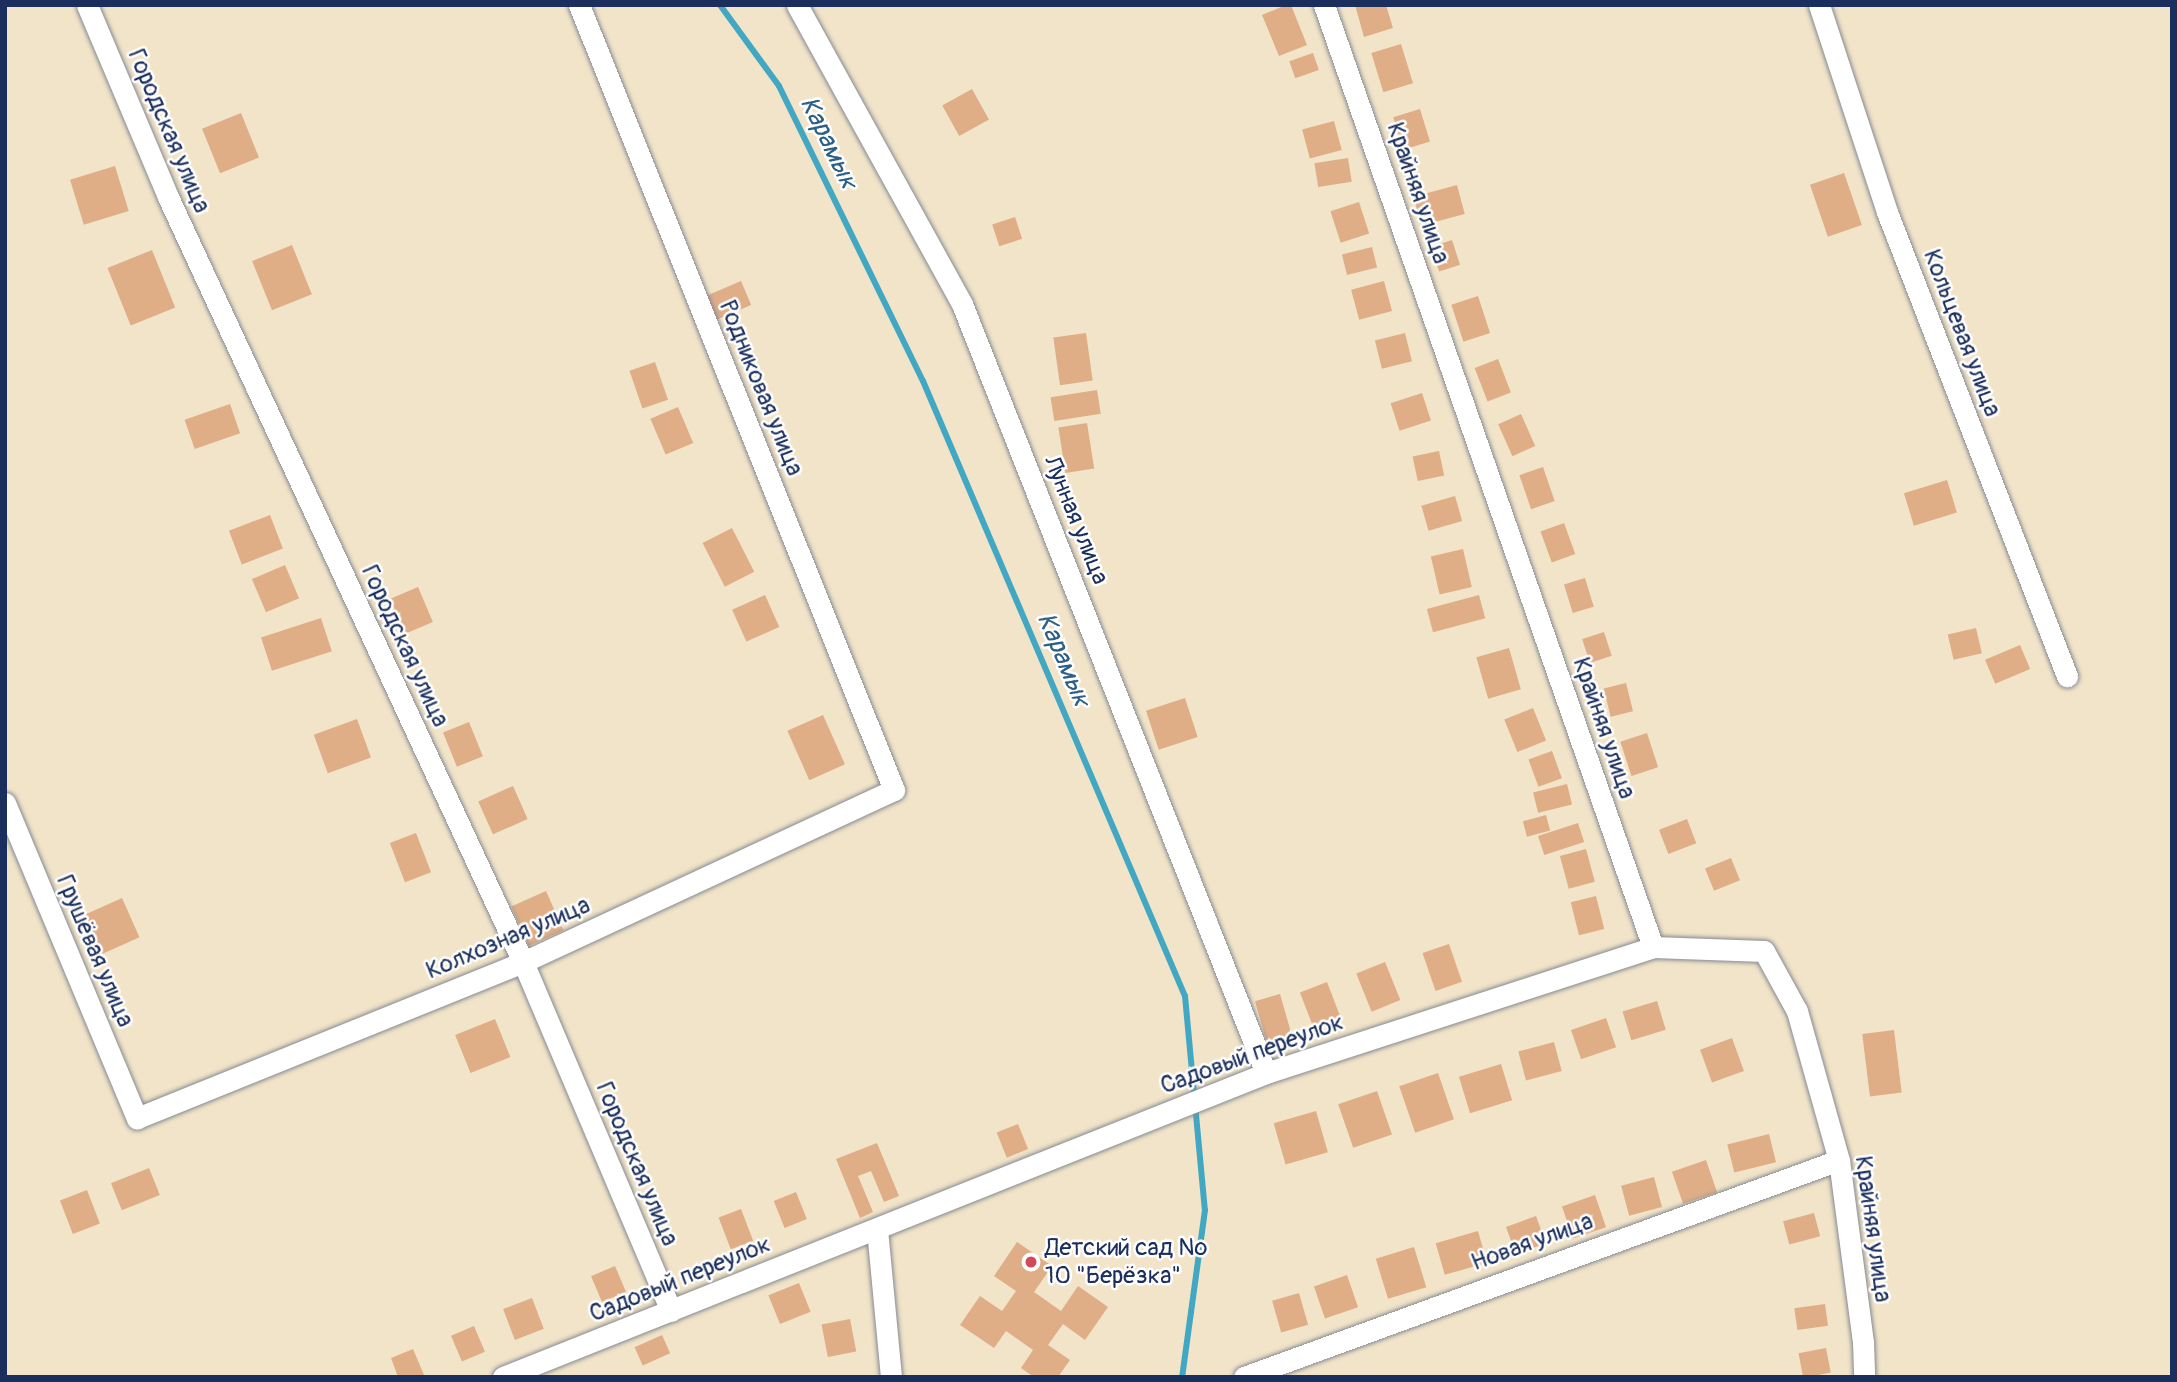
<!DOCTYPE html>
<html>
<head>
<meta charset="utf-8">
<style>
  body { margin:0 }
  #map { position:relative; width:2177px; height:1382px; overflow:hidden; background:#f1e4c8; font-family:Pangolin,sans-serif }
  div>[style] { position:absolute }
  [style*='--x'] { left:calc(var(--x)*1px); top:calc(var(--y)*1px); width:calc(var(--w)*1px); rotate:calc(var(--a)*1deg) }
  .stream>* { height:6px; margin:-3px; padding:0 3px; transform-origin:3px; border-radius:3px; background:#42a7c2 }
  .building>* { inset:0; background:#dfae87; transform-origin:0 0 }
  .roads { filter:drop-shadow(0 0 2px #868a93) drop-shadow(0 0 2px #868a93) }
  .street>* { height:21px; margin:-10.5px; padding:0 10.5px; transform-origin:10.5px; border-radius:10.5px; background:#fff }
  .dots>* { width:19px; height:19px; translate:-50% -50%; box-sizing:border-box; border:4px solid #fff; border-radius:50% }
  span { translate:-50% -50%; white-space:nowrap; text-align:center; line-height:1.15; -webkit-text-stroke:5px #fff; paint-order:stroke }
  .street-label { font-size:24px; color:#1b2f5e }
  .poi-label { font-size:24px; color:#1b2f5e }
  .left { translate:0 -50%; text-align:left }
  .water-label { font-size:26px; color:#2b5f86; font-style:italic }
  .frame { position:absolute; inset:0; border:7px solid #1b2f5e; pointer-events:none }
</style>
</head>
<body>
<div id="map">
  <div class="stream">
    <i style="--x:720;--y:5;--w:100;--a:53.9"></i>
    <i style="--x:779;--y:86;--w:328;--a:64"></i>
    <i style="--x:923;--y:381;--w:668;--a:66.93"></i>
    <i style="--x:1185;--y:996;--w:215;--a:84.7"></i>
    <i style="--x:1205;--y:1210;--w:169;--a:97.8"></i>
  </div>
  <div class="building">
    <i style="clip-path:polygon(1286px 5px,1291px 5px,1307px 45px,1279px 56px,1262px 15px)"></i>
    <i style="clip-path:polygon(1355px 5px,1386px 5px,1393px 28px,1364px 37px)"></i>
    <i style="left:1401px;top:44px;width:41px;height:31px;rotate:73deg"></i>
    <i style="left:1313px;top:53px;width:18px;height:25px;rotate:71deg"></i>
    <i style="left:972px;top:89px;width:35px;height:34px;rotate:61deg"></i>
    <i style="left:1420px;top:109px;width:34px;height:28px;rotate:73deg"></i>
    <i style="left:241px;top:113px;width:48px;height:42px;rotate:68deg"></i>
    <i style="left:1334px;top:121px;width:30px;height:33px;rotate:75deg"></i>
    <i style="left:1348px;top:158px;width:24px;height:34px;rotate:81deg"></i>
    <i style="left:115px;top:166px;width:47px;height:47px;rotate:73deg"></i>
    <i style="left:1844px;top:173px;width:55px;height:36px;rotate:71deg"></i>
    <i style="left:1457px;top:185px;width:30px;height:45px;rotate:75deg"></i>
    <i style="left:1359px;top:202px;width:33px;height:30px;rotate:72deg"></i>
    <i style="left:1015px;top:217px;width:23px;height:24px;rotate:72deg"></i>
    <i style="left:1452px;top:240px;width:26px;height:22px;rotate:72deg"></i>
    <i style="left:292px;top:245px;width:53px;height:43px;rotate:68deg"></i>
    <i style="left:1372px;top:247px;width:21px;height:31px;rotate:76deg"></i>
    <i style="left:152px;top:250px;width:62px;height:48px;rotate:68deg"></i>
    <i style="left:741px;top:281px;width:26px;height:39px;rotate:67deg"></i>
    <i style="left:1384px;top:281px;width:31px;height:34px;rotate:75deg"></i>
    <i style="left:1478px;top:296px;width:39px;height:28px;rotate:72deg"></i>
    <i style="left:1086px;top:333px;width:48px;height:33px;rotate:82deg"></i>
    <i style="left:1405px;top:333px;width:29px;height:31px;rotate:76deg"></i>
    <i style="left:1498px;top:359px;width:36px;height:25px;rotate:69deg"></i>
    <i style="left:655px;top:362px;width:40px;height:27px;rotate:71deg"></i>
    <i style="left:1097px;top:390px;width:24px;height:47px;rotate:81deg"></i>
    <i style="left:1422px;top:393px;width:29px;height:33px;rotate:72deg"></i>
    <i style="left:230px;top:404px;width:31px;height:48px;rotate:71deg"></i>
    <i style="left:678px;top:407px;width:39px;height:30px;rotate:67deg"></i>
    <i style="left:1521px;top:414px;width:35px;height:25px;rotate:66deg"></i>
    <i style="left:1087px;top:423px;width:46px;height:29px;rotate:81deg"></i>
    <i style="left:1439px;top:451px;width:25px;height:27px;rotate:78deg"></i>
    <i style="left:1543px;top:467px;width:36px;height:25px;rotate:71deg"></i>
    <i style="left:1947px;top:480px;width:34px;height:45px;rotate:73deg"></i>
    <i style="left:1455px;top:496px;width:26px;height:35px;rotate:74deg"></i>
    <i style="left:270px;top:515px;width:36px;height:44px;rotate:69deg"></i>
    <i style="left:1564px;top:523px;width:33px;height:25px;rotate:70deg"></i>
    <i style="left:732px;top:528px;width:49px;height:33px;rotate:63deg"></i>
    <i style="left:1463px;top:549px;width:39px;height:33px;rotate:77deg"></i>
    <i style="left:285px;top:565px;width:36px;height:36px;rotate:67deg"></i>
    <i style="left:1585px;top:578px;width:30px;height:22px;rotate:73deg"></i>
    <i style="left:418px;top:587px;width:38px;height:30px;rotate:67deg"></i>
    <i style="left:765px;top:595px;width:35px;height:36px;rotate:66deg"></i>
    <i style="left:1479px;top:595px;width:24px;height:54px;rotate:75deg"></i>
    <i style="left:321px;top:618px;width:35px;height:63px;rotate:72deg"></i>
    <i style="left:1976px;top:628px;width:26px;height:29px;rotate:77deg"></i>
    <i style="left:1604px;top:632px;width:25px;height:23px;rotate:72deg"></i>
    <i style="left:2020px;top:645px;width:26px;height:38px;rotate:67deg"></i>
    <i style="left:1509px;top:648px;width:43px;height:34px;rotate:74deg"></i>
    <i style="left:1626px;top:683px;width:29px;height:23px;rotate:76deg"></i>
    <i style="left:1185px;top:698px;width:41px;height:41px;rotate:72deg"></i>
    <i style="left:1533px;top:708px;width:35px;height:31px;rotate:68deg"></i>
    <i style="left:823px;top:715px;width:54px;height:39px;rotate:66deg"></i>
    <i style="left:357px;top:719px;width:41px;height:46px;rotate:70deg"></i>
    <i style="left:469px;top:722px;width:37px;height:28px;rotate:68deg"></i>
    <i style="left:1647px;top:733px;width:36px;height:28px;rotate:72deg"></i>
    <i style="left:1552px;top:751px;width:29px;height:25px;rotate:70deg"></i>
    <i style="left:1567px;top:784px;width:21px;height:35px;rotate:76deg"></i>
    <i style="left:513px;top:786px;width:36px;height:38px;rotate:66deg"></i>
    <i style="left:1546px;top:815px;width:16px;height:24px;rotate:75deg"></i>
    <i style="left:1687px;top:819px;width:26px;height:30px;rotate:69deg"></i>
    <i style="left:1578px;top:823px;width:20px;height:42px;rotate:72deg"></i>
    <i style="left:416px;top:833px;width:42px;height:28px;rotate:69deg"></i>
    <i style="left:1586px;top:849px;width:34px;height:27px;rotate:75deg"></i>
    <i style="left:1731px;top:858px;width:24px;height:28px;rotate:68deg"></i>
    <i style="left:546px;top:891px;width:43px;height:38px;rotate:66deg"></i>
    <i style="left:1596px;top:896px;width:34px;height:26px;rotate:76deg"></i>
    <i style="left:122px;top:898px;width:43px;height:44px;rotate:66deg"></i>
    <i style="left:1449px;top:944px;width:40px;height:28px;rotate:71deg"></i>
    <i style="left:1385px;top:962px;width:41px;height:31px;rotate:68deg"></i>
    <i style="left:1327px;top:982px;width:39px;height:29px;rotate:69deg"></i>
    <i style="left:1280px;top:994px;width:47px;height:26px;rotate:74deg"></i>
    <i style="left:1657px;top:1001px;width:30px;height:36px;rotate:73deg"></i>
    <i style="left:1606px;top:1018px;width:31px;height:37px;rotate:71deg"></i>
    <i style="left:495px;top:1019px;width:41px;height:43px;rotate:68deg"></i>
    <i style="left:1894px;top:1030px;width:63px;height:32px;rotate:83deg"></i>
    <i style="left:1732px;top:1038px;width:35px;height:34px;rotate:70deg"></i>
    <i style="left:1554px;top:1042px;width:30px;height:37px;rotate:75deg"></i>
    <i style="left:1501px;top:1064px;width:38px;height:44px;rotate:73deg"></i>
    <i style="left:1438px;top:1073px;width:49px;height:41px;rotate:71deg"></i>
    <i style="left:1377px;top:1091px;width:46px;height:41px;rotate:71deg"></i>
    <i style="left:1316px;top:1111px;width:43px;height:44px;rotate:74deg"></i>
    <i style="left:1018px;top:1124px;width:27px;height:23px;rotate:68deg"></i>
    <i style="left:1769px;top:1134px;width:29px;height:43px;rotate:76deg"></i>
    <i style="clip-path:polygon(877px 1143px,899px 1196px,884px 1202px,871px 1171px,858px 1176px,873px 1212px,860px 1218px,836px 1159px)"></i>
    <i style="left:1706px;top:1160px;width:34px;height:36px;rotate:71deg"></i>
    <i style="left:149px;top:1168px;width:29px;height:41px;rotate:68deg"></i>
    <i style="left:1654px;top:1177px;width:31px;height:34px;rotate:75deg"></i>
    <i style="left:87px;top:1190px;width:36px;height:29px;rotate:69deg"></i>
    <i style="left:796px;top:1192px;width:29px;height:24px;rotate:68deg"></i>
    <i style="left:1595px;top:1195px;width:34px;height:35px;rotate:71deg"></i>
    <i style="left:741px;top:1209px;width:34px;height:24px;rotate:69deg"></i>
    <i style="left:1814px;top:1213px;width:24px;height:32px;rotate:75deg"></i>
    <i style="left:1536px;top:1216px;width:29px;height:32px;rotate:70deg"></i>
    <i style="left:1478px;top:1231px;width:33px;height:44px;rotate:74deg"></i>
    <i style="clip-path:polygon(1017px 1242px,1052px 1266px,1034px 1292px,1061px 1311px,1078px 1286px,1108px 1307px,1085px 1340px,1063px 1324px,1048px 1345px,1070px 1360px,1058px 1377px,1034px 1377px,1021px 1368px,1033px 1350px,1006px 1331px,994px 1348px,960px 1325px,980px 1296px,1002px 1311px,1016px 1291px,994px 1276px)"></i>
    <i style="left:1414px;top:1247px;width:42px;height:40px;rotate:73deg"></i>
    <i style="left:615px;top:1266px;width:28px;height:26px;rotate:67deg"></i>
    <i style="left:1347px;top:1275px;width:34px;height:35px;rotate:71deg"></i>
    <i style="left:799px;top:1283px;width:31px;height:33px;rotate:68deg"></i>
    <i style="left:1299px;top:1293px;width:33px;height:28px;rotate:74deg"></i>
    <i style="left:532px;top:1298px;width:33px;height:31px;rotate:69deg"></i>
    <i style="left:1825px;top:1304px;width:22px;height:31px;rotate:82deg"></i>
    <i style="left:850px;top:1319px;width:33px;height:29px;rotate:79deg"></i>
    <i style="left:474px;top:1326px;width:28px;height:25px;rotate:67deg"></i>
    <i style="left:662px;top:1335px;width:20px;height:30px;rotate:66deg"></i>
    <i style="left:1826px;top:1348px;width:25px;height:28px;rotate:79deg"></i>
    <i style="clip-path:polygon(413px 1349px,424px 1375px,398px 1377px,391px 1358px)"></i>
  </div>
  <div class="roads">
    <div class="street">
      <i style="--x:87;--y:5;--w:208;--a:67.1"></i>
      <i style="--x:168;--y:197;--w:843;--a:65.11"></i>
      <i style="--x:523;--y:962;--w:379;--a:67"></i>
      <i style="--x:797;--y:5;--w:342;--a:61.1"></i>
      <i style="--x:962;--y:304;--w:827;--a:68.43"></i>
      <i style="--x:1324;--y:5;--w:998;--a:70.75"></i>
      <i style="--x:1653;--y:947;--w:111;--a:2.1"></i>
      <i style="--x:1764;--y:951;--w:68;--a:61.2"></i>
      <i style="--x:1797;--y:1011;--w:155;--a:74.3"></i>
      <i style="--x:1839;--y:1160;--w:184;--a:82.5"></i>
      <i style="--x:1863;--y:1342;--w:35;--a:88"></i>
      <i style="--x:1819;--y:5;--w:218;--a:71.8"></i>
      <i style="--x:1887;--y:212;--w:498;--a:68.8"></i>
      <i style="--x:5;--y:803;--w:342;--a:67.3"></i>
      <i style="--x:137;--y:1118;--w:416;--a:-22"></i>
      <i style="--x:523;--y:962;--w:409;--a:-24.9"></i>
      <i style="--x:894;--y:790;--w:846;--a:-111.86"></i>
      <i style="--x:877;--y:1229;--w:149;--a:84.6"></i>
      <i style="--x:503;--y:1377;--w:821;--a:-21.72"></i>
      <i style="--x:1266;--y:1073;--w:407;--a:-18"></i>
      <i style="--x:1244;--y:1377;--w:633;--a:-20.04"></i>
    </div>
  </div>
  <div class="dots">
    <i style="left:1031px;top:1262px;background:#d1495b"></i>
  </div>
  <div class="street-label">
    <span style="left:169px;top:131px;rotate:67deg">Городская улица</span>
    <span style="left:1418px;top:193px;rotate:71deg">Крайняя улица</span>
    <span style="left:1962px;top:333px;rotate:69deg">Кольцевая улица</span>
    <span style="left:761px;top:388px;rotate:68deg">Родниковая улица</span>
    <span style="left:1076px;top:520px;rotate:68deg">Лунная улица</span>
    <span style="left:405px;top:646px;rotate:65deg">Городская улица</span>
    <span style="left:1604px;top:728px;rotate:71deg">Крайняя улица</span>
    <span style="left:508px;top:938px;rotate:-23deg">Колхозная улица</span>
    <span style="left:95px;top:951px;rotate:67deg">Грушёвая улица</span>
    <span style="left:1252px;top:1054px;rotate:-20deg">Садовый переулок</span>
    <span style="left:637px;top:1164px;rotate:67deg">Городская улица</span>
    <span style="left:1873px;top:1229px;rotate:82deg">Крайняя улица</span>
    <span style="left:1532px;top:1242px;rotate:-20deg">Новая улица</span>
    <span style="left:680px;top:1279px;rotate:-22deg">Садовый переулок</span>
  </div>
  <div class="poi-label">
    <span class="left" style="left:1045px;top:1262px">Детский сад №<br>10 "Берёзка"</span>
  </div>
  <div class="water-label">
    <span style="left:828px;top:143px;rotate:64deg">Карамык</span>
    <span style="left:1063px;top:660px;rotate:67deg">Карамык</span>
  </div>
  <div class="frame"></div>
</div>
</body>
</html>
